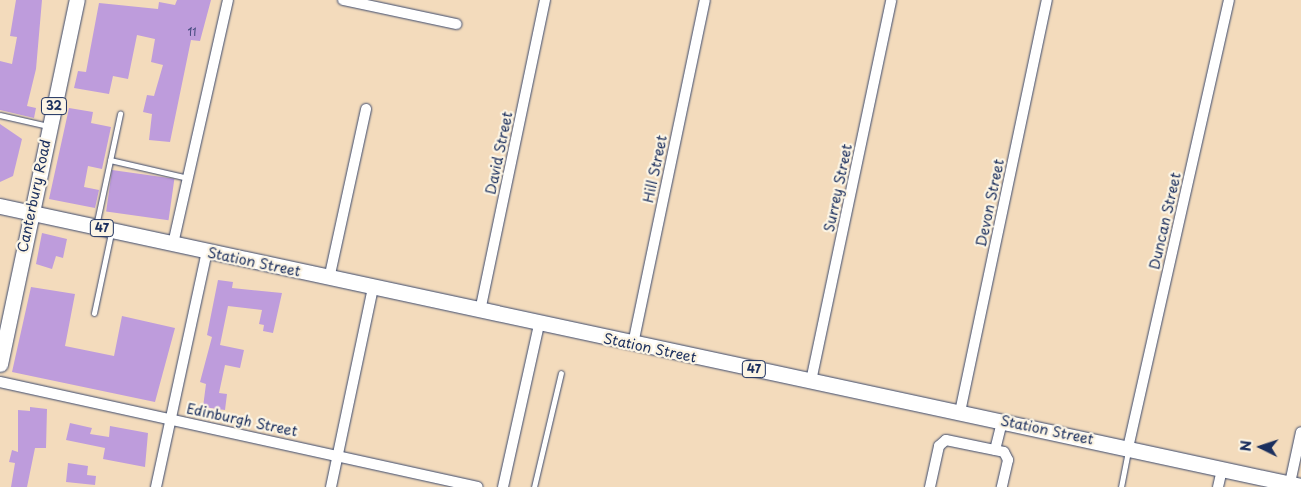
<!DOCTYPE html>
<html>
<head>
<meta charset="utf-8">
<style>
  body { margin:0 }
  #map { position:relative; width:1301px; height:487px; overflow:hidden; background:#f3dbbc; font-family:"Playpen Sans",sans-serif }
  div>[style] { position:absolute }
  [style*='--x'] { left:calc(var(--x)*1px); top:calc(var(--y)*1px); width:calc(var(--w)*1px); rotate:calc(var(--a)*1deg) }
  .building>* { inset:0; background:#be9cdc; transform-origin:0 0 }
  .roads { filter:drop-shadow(0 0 1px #3b496c) drop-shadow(0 0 1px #3b496c) }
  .lane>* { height:5px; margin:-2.5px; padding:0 2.5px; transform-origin:2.5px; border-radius:2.5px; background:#fff }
  .street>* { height:10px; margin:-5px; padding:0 5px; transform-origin:5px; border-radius:5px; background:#fff }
  .primary>* { height:15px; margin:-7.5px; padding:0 7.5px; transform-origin:7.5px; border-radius:7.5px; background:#fff }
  span { translate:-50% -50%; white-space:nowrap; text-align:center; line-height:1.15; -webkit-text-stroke:4.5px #fcf5e5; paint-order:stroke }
  .number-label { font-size:11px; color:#444a7e }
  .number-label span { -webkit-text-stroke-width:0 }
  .shield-label span { padding:1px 4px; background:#fcf5e5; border:1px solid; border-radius:4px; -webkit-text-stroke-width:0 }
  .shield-label { font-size:12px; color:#1b2f5e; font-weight:700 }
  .street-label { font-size:14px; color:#1b2f5e }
  .north { position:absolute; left:1236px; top:422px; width:50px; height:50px; -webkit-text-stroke:4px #fcf5e5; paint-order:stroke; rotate:274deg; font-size:14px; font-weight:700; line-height:20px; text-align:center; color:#1b2f5e }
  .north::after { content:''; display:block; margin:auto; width:18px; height:22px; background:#1b2f5e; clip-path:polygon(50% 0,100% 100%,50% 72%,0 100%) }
</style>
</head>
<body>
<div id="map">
  <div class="building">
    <i style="clip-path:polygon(16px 0,42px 0,36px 69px,27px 106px,36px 108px,34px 118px,0 110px,0 61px,12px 64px,17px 37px,10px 36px)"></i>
    <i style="clip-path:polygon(177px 0,211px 0,200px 41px,191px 40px,170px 142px,149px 140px,152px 114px,143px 112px,147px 95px,154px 96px,163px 65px,151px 62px,155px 39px,137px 35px,128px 79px,113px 76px,109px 94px,74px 88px,78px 71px,86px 72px,99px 3px,158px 9px,159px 2px,175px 5px)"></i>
    <i style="clip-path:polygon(69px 108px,93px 112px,91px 123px,111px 127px,102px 169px,88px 166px,84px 187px,99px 190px,95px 208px,49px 199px)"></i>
    <i style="clip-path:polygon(0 124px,22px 139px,13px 176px,0 182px)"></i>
    <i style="left:112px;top:170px;width:63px;height:42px;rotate:8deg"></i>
    <i style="clip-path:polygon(42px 233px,67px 239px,63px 258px,56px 256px,52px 269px,36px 264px)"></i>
    <i style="clip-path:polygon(218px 280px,233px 282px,232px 288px,282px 293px,273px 333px,263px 331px,264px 325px,259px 324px,262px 310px,228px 306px,220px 345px,244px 350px,240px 368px,225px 365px,219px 393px,227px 394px,225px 410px,203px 407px,206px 384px,200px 382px,212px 337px,207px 335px)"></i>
    <i style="clip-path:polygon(31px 287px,75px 294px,65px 346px,114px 356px,122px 316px,175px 328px,155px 402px,12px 372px)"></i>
    <i style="clip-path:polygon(30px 407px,47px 409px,46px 448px,35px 448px,27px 487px,11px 487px,15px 463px,9px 462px,12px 450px,18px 452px,18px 410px,30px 411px)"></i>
    <i style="clip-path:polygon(70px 423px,92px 428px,90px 434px,109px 437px,110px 426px,148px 433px,145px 467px,103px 459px,105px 448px,66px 440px)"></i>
    <i style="clip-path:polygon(68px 463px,88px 466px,87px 475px,96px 476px,95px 485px,66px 482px)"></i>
  </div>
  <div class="roads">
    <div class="lane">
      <i style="--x:0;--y:115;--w:49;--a:12.9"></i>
      <i style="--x:110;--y:160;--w:80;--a:13"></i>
      <i style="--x:96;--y:226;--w:115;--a:-77.9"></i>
      <i style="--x:94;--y:313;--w:82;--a:-78"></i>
      <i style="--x:534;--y:487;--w:117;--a:-76.7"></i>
      <i style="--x:1121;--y:487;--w:38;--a:-79"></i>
    </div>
    <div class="street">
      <i style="--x:343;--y:0;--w:116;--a:12"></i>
      <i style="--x:173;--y:244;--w:250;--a:-77.3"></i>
      <i style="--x:329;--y:279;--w:174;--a:-77.7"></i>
      <i style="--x:480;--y:311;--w:318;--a:-78.2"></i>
      <i style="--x:633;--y:344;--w:351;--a:-78.2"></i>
      <i style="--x:811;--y:381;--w:389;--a:-78.1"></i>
      <i style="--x:0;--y:382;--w:489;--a:12.4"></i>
      <i style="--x:960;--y:412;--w:421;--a:-78.1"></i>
      <i style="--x:1128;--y:448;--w:459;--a:-77.3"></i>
      <i style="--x:995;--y:450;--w:30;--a:-76"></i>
      <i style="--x:1290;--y:483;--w:52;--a:-77.8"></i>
      <i style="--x:156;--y:487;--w:240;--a:-77.8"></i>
      <i style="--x:331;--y:487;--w:203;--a:-78.1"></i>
      <i style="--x:503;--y:487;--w:167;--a:-77.5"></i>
      <i style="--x:930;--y:487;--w:42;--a:-77.6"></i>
      <i style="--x:939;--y:446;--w:9;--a:-41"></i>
      <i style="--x:946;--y:440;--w:59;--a:11.7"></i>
      <i style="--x:1004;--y:452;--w:9;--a:63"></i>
      <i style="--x:1008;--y:460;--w:28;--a:103"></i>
      <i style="--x:1218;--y:487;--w:18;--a:-77"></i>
    </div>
    <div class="primary">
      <i style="--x:0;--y:206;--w:1331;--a:12.15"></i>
      <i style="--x:0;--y:364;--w:372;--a:-78.1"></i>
    </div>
  </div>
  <div class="number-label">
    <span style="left:192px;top:32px">11</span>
  </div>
  <div class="shield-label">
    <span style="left:54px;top:106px">32</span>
    <span style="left:102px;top:228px">47</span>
    <span style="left:754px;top:369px">47</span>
  </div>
  <div class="street-label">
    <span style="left:499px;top:153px;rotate:-78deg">David Street</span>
    <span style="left:655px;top:169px;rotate:-78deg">Hill Street</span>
    <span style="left:838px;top:188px;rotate:-78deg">Surrey Street</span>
    <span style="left:34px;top:196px;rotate:-78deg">Canterbury Road</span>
    <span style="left:990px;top:203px;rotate:-78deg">Devon Street</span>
    <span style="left:1165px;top:221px;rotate:-77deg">Duncan Street</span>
    <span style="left:254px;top:262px;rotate:12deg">Station Street</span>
    <span style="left:650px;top:348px;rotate:12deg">Station Street</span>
    <span style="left:242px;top:420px;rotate:12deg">Edinburgh Street</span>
    <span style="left:1047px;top:430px;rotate:12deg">Station Street</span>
  </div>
  <div class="north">N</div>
</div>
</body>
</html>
